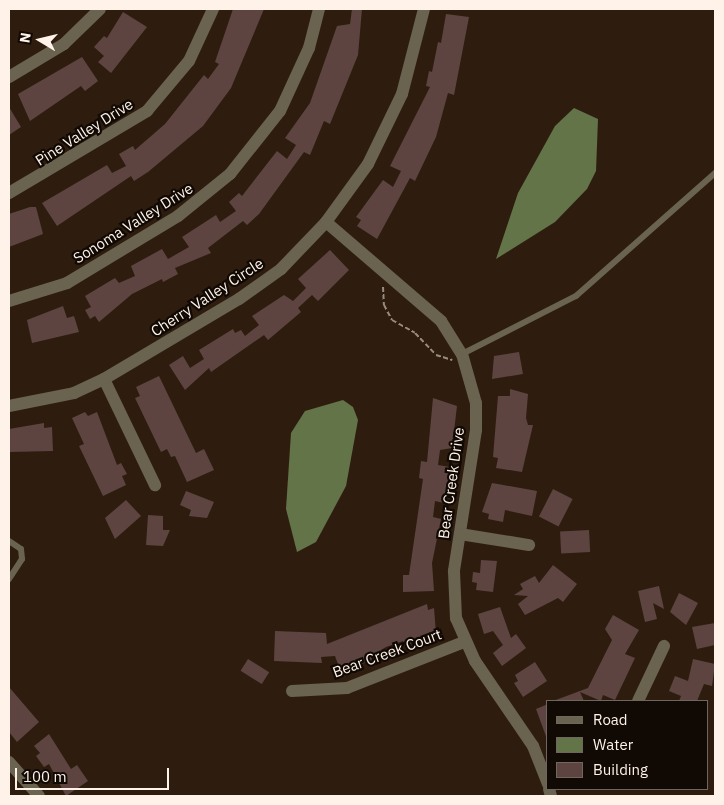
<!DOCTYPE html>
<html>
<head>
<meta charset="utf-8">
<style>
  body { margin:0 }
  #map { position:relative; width:724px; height:805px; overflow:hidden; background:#2e1d0f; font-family:"IBM Plex Sans",sans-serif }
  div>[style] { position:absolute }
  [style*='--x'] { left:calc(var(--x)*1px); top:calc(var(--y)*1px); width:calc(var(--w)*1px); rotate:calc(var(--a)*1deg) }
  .water>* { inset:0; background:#637449 }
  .building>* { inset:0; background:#5d4440; transform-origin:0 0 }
  .path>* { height:2px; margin-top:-1px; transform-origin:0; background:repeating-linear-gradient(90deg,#988a7f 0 5px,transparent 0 7.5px) }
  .lane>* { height:6px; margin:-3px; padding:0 3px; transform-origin:3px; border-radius:3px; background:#696350 }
  .street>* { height:12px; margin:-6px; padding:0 6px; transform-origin:6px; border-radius:6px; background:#696350 }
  span { translate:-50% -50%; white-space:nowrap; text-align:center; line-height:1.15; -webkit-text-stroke:4.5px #100904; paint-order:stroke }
  .street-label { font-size:15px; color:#fef2e9 }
  .frame { position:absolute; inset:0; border:10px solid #fef2e9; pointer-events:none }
  .legend { position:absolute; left:546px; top:700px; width:162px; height:90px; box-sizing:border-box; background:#100904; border:1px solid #6f6660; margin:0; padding:6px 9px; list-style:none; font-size:15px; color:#fef2e9 }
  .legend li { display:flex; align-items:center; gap:10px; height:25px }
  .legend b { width:25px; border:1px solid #6f6660 }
  .north { position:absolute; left:15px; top:15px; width:50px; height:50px; -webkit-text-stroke:4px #100904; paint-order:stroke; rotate:279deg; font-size:14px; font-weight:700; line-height:20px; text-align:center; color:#fef2e9 }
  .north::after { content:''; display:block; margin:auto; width:18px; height:22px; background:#fef2e9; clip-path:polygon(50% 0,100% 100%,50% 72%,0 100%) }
  .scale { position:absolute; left:15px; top:768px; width:154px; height:22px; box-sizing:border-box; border:2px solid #fef2e9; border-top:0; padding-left:6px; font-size:15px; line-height:18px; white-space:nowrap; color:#fef2e9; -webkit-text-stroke:4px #100904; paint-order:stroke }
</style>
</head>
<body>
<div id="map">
  <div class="water">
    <i style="clip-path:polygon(574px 108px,598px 119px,596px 171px,587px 189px,555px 222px,496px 259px,518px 193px,555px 126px)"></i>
    <i style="clip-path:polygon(343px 400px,353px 407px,358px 420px,346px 486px,316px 542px,297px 552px,286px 509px,291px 433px,305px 411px)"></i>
  </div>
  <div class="building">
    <i style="clip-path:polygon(233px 9px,264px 9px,231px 88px,203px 126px,148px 172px,134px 181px,131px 176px,57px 226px,42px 203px,107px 165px,112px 173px,126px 166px,119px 154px,133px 146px,135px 150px,165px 124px,204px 75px,208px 79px,219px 64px,215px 62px)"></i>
    <i style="clip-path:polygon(352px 9px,362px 9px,358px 55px,330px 124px,324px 121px,310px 155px,304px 152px,259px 214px,247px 225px,243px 221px,208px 248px,211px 253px,175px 268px,178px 274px,163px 282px,162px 279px,132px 294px,99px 322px,95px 316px,90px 319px,85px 310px,91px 307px,85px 296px,115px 278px,119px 283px,135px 276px,131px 266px,162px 249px,168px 259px,189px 247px,182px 237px,216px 215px,220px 222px,236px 211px,229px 202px,239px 193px,242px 196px,277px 151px,287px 159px,296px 145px,285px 138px,310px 103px,337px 26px,350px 24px)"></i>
    <i style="clip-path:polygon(123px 12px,147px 27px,111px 73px,98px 62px,104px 56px,94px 47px,104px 36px,107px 38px)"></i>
    <i style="clip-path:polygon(446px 14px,469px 17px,454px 95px,448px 93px,436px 137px,415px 181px,410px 178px,377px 239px,357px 226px,361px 220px,356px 217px,383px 180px,393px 187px,401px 171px,390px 166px,430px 87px,426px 86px,429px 71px,432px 72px,438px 42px,441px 43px)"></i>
    <i style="clip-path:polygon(82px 57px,98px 81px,85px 91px,81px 86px,30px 121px,18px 94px)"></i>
    <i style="clip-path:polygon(9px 107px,21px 127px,9px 135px)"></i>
    <i style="clip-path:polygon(30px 207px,36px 207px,43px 234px,9px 247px,9px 214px)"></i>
    <i style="clip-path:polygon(330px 250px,349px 270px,318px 301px,312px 295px,298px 308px,301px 312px,268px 340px,264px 335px,211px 372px,209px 368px,185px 390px,169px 365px,183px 356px,190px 368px,204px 359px,199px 350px,233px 329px,235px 333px,241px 330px,245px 336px,259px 325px,252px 316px,284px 295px,293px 301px,306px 288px,298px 279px)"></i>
    <i style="clip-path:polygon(63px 306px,67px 318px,74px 316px,79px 332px,32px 343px,27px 320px)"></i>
    <i style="clip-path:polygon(519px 352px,523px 374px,492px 379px,494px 356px)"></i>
    <i style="clip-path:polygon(159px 376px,196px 453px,204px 449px,214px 470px,187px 482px,175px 456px,171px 457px,167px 449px,161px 452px,135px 398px,140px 396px,136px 387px)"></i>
    <i style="clip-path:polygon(510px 389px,528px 394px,526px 418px,528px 425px,533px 425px,522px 472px,496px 468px,498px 458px,493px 457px,498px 396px,510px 396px)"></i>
    <i style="clip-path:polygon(433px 398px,457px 406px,452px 448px,440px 450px,438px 465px,450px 467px,444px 503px,435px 501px,433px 517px,441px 519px,432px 563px,434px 591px,403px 592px,403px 575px,409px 575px,423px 479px,419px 478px,421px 461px,427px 462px)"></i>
    <i style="clip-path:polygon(85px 412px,88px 416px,97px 412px,117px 465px,121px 463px,127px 474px,122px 476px,126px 485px,103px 496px,79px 446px,84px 444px,72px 418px)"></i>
    <i style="clip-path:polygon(44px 423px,44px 428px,52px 427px,53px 451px,9px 452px,9px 429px)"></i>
    <i style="clip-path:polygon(492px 483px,537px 491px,532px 516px,505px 510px,503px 522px,488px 519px,489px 514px,482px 512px)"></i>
    <i style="left:553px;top:489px;width:22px;height:31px;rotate:27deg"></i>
    <i style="clip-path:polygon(186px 491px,214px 502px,207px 518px,189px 516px,191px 510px,180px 505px)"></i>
    <i style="clip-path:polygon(126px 500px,141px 516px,115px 539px,105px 518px)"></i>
    <i style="clip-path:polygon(148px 515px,163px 516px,163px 530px,170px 530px,163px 546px,146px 545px)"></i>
    <i style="left:589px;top:530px;width:22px;height:29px;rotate:87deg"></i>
    <i style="clip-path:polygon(481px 560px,497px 561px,493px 592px,476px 590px,477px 583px,472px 582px,473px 572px,480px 573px)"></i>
    <i style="clip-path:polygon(553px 565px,577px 584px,563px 602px,558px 598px,525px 615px,518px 604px,528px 596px,514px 595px,523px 589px,520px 584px,535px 576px,539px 583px)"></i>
    <i style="clip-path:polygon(659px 586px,664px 609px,653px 603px,657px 619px,645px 622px,638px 591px)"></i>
    <i style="clip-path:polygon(679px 593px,698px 603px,686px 625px,670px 612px)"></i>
    <i style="clip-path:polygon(427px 604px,428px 610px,434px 608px,436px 633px,405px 646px,403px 641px,386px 647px,381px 650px,383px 655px,362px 664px,339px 667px,335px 656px,321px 657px,322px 663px,274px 661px,275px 631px,326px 633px,327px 644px)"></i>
    <i style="clip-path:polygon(500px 607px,511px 638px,516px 634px,526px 648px,502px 666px,493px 653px,503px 645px,493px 631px,484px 634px,478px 614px)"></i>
    <i style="clip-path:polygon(613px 615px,639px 630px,625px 654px,635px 658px,615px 700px,603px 695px,601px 701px,580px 692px,584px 701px,553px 701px,588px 688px,612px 640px,605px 629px)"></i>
    <i style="clip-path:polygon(715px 623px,715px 645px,697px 649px,692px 627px)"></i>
    <i style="left:248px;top:659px;width:25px;height:14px;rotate:32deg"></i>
    <i style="clip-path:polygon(693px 659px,715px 664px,712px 686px,704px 684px,697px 701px,679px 701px,681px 696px,669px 691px,675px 676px,688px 681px)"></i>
    <i style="clip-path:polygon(535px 662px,547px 681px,523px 697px,514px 683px,518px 681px,515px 675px)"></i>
    <i style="clip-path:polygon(9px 687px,39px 722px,17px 742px,9px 732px)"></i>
    <i style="clip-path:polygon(548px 704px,548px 738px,547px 739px,536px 709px)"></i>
    <i style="clip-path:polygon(49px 734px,71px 769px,77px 765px,88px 781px,66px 796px,49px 764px,44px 767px,36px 756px,40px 753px,34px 746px)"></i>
  </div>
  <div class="path">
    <i style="--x:383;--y:287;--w:18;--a:87"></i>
    <i style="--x:384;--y:305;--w:17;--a:62"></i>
    <i style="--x:392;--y:320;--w:26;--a:29"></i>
    <i style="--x:415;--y:333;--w:30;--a:46"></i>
    <i style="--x:436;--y:355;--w:17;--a:17"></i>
  </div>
  <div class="lane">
    <i style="--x:462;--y:354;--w:128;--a:-27"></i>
    <i style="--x:576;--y:296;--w:186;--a:-41.5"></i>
    <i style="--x:9;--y:541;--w:14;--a:34"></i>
    <i style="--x:21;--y:549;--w:10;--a:84"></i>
    <i style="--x:22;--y:559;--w:24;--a:123"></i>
  </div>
  <div class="street">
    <i style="--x:9;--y:77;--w:64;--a:-31"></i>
    <i style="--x:64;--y:44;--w:50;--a:-44.2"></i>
    <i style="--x:9;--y:193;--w:161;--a:-30.7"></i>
    <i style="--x:147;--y:111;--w:65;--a:-50"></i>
    <i style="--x:189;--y:61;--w:57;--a:-65.2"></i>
    <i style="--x:326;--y:222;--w:152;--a:40.7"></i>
    <i style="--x:441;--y:321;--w:39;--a:58"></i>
    <i style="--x:462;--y:354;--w:51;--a:74.1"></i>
    <i style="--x:476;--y:403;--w:27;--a:90"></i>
    <i style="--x:476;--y:430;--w:143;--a:98.9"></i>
    <i style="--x:454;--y:571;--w:47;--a:87.6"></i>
    <i style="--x:456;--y:618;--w:47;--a:66.2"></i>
    <i style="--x:475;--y:661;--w:103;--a:55.7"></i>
    <i style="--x:533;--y:746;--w:41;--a:68.5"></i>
    <i style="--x:9;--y:301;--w:61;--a:-17.2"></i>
    <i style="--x:67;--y:283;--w:130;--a:-31.1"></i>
    <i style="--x:178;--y:216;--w:67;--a:-38.9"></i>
    <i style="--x:230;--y:174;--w:80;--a:-51.6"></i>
    <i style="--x:280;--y:111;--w:69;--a:-65.3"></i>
    <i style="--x:309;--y:48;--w:40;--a:-75.6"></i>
    <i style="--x:104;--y:379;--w:118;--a:64.3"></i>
    <i style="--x:9;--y:406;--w:66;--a:-11.3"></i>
    <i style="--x:74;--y:393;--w:33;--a:-25"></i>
    <i style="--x:104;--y:379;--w:157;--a:-30.7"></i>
    <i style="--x:239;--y:299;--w:52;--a:-35.5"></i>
    <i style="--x:281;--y:269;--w:65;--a:-46.2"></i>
    <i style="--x:326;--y:222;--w:72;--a:-54.1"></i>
    <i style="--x:368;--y:164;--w:78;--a:-64.1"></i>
    <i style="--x:402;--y:94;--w:88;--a:-75.5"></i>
    <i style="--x:460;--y:534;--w:70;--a:9.1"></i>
    <i style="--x:292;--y:691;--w:55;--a:-3.1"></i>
    <i style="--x:347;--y:688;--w:126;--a:-21.5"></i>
    <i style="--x:638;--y:701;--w:61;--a:-64.7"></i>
    <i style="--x:9;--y:762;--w:45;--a:48.6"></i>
    <i style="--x:549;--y:789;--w:7;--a:74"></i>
  </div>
  <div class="street-label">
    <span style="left:84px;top:132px;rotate:-32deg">Pine Valley Drive</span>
    <span style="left:133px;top:223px;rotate:-32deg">Sonoma Valley Drive</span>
    <span style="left:207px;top:297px;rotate:-33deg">Cherry Valley Circle</span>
    <span style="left:451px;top:483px;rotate:-82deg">Bear Creek Drive</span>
    <span style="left:387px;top:653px;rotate:-20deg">Bear Creek Court</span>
  </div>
  <div class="frame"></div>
  <ul class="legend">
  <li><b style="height:6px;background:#696350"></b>Road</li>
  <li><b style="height:14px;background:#637449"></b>Water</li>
  <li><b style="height:14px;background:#5d4440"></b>Building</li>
  </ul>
  <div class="north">N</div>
  <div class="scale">100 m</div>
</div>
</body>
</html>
